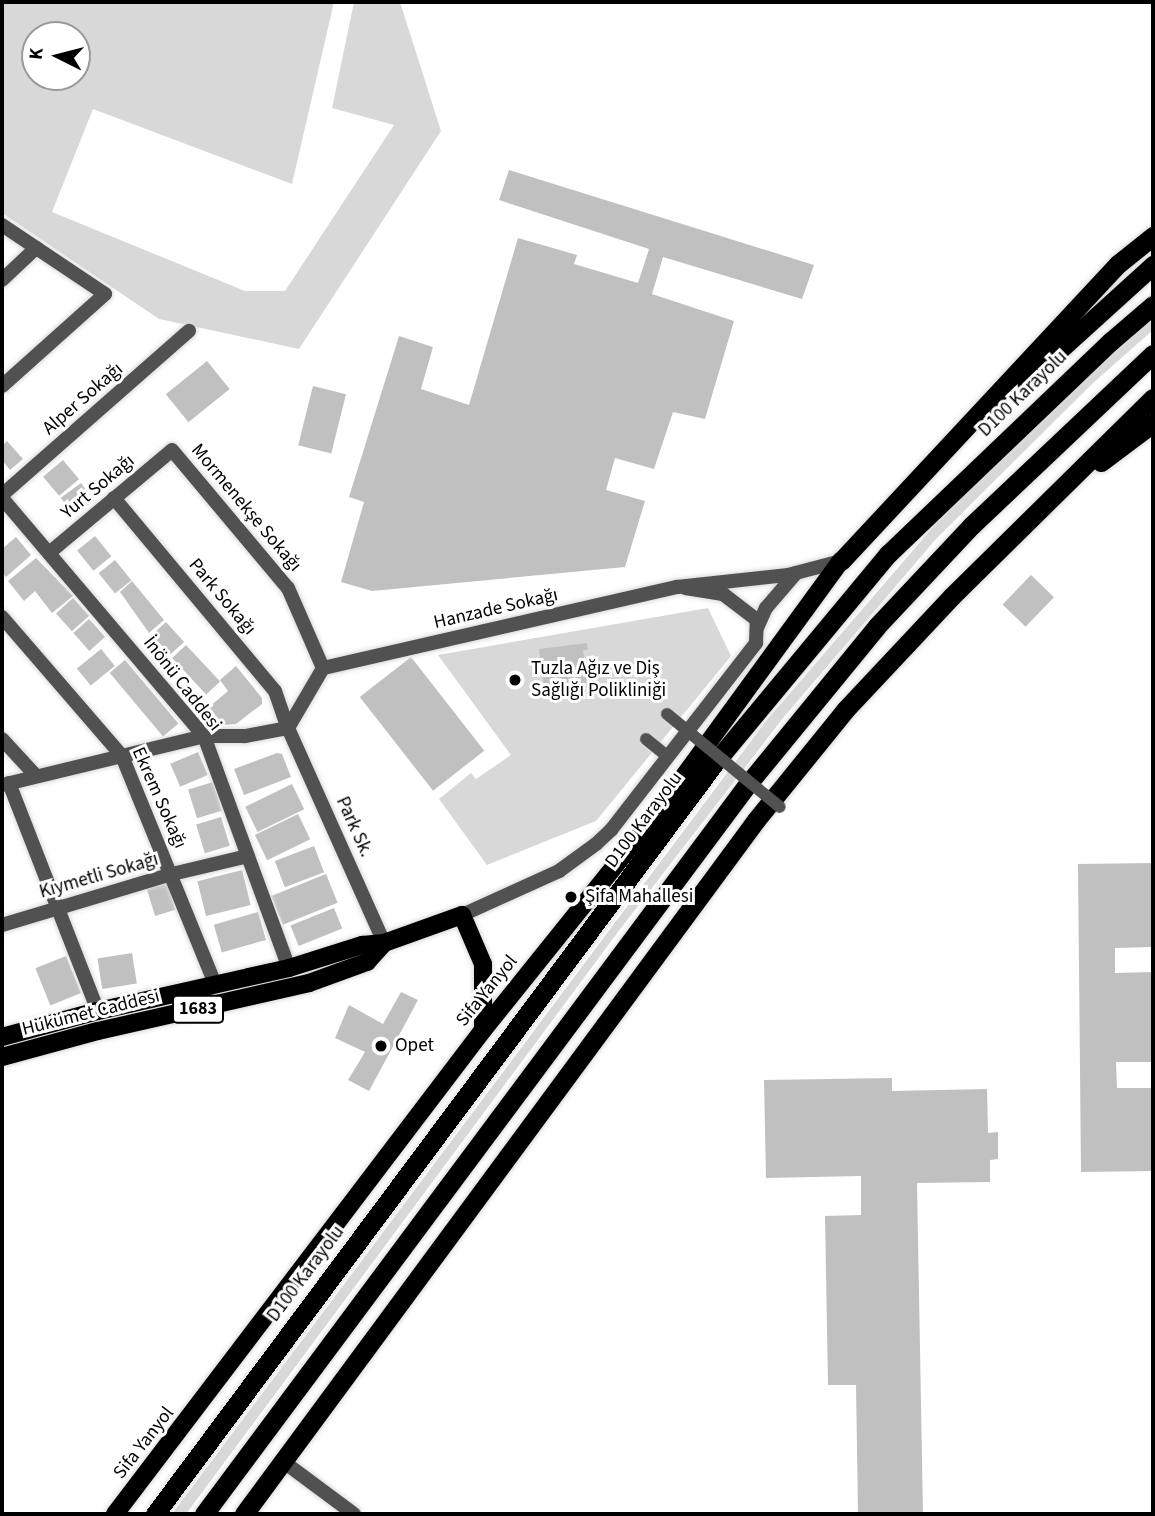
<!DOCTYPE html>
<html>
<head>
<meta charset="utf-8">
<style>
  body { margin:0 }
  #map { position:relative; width:1155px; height:1516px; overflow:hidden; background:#fff; font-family:"Source Sans 3",sans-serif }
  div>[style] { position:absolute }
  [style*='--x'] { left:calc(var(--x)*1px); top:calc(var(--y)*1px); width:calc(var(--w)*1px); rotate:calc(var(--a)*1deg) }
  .green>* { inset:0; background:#d8d8d8 }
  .building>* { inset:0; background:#c0c0c0; transform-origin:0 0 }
  .roads { filter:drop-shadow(0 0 2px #dbdbdb) drop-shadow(0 0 2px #dbdbdb) }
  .pedestrian>* { height:12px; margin:-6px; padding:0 6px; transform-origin:6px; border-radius:6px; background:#515151 }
  .minor>* { height:14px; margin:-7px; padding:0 7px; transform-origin:7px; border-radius:7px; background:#515151 }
  .tertiary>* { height:14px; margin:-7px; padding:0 7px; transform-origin:7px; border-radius:7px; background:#515151 }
  .primary>* { height:18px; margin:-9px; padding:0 9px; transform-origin:9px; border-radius:9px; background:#000 }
  .trunk>* { height:19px; margin:-9.5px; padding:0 9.5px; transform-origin:9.5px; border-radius:9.5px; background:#000 }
  .pedestrian-bridge>* { height:12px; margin:-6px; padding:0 6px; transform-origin:6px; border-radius:6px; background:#515151 }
  .dots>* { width:19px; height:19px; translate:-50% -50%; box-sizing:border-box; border:4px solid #fff; border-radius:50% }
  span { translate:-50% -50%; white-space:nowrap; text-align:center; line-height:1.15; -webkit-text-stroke:6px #fff; paint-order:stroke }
  .shield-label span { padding:2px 5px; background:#fff; border:2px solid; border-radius:5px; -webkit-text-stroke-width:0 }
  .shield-label { font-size:18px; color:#000; font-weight:700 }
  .street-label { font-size:19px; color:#000 }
  .poi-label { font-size:19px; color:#000 }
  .left { translate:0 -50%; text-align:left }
  .frame { position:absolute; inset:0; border:4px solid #000; pointer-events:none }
  .north { position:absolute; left:21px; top:21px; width:70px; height:70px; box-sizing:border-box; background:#fff; border:2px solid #999; border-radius:50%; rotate:276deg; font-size:19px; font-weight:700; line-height:28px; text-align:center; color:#000 }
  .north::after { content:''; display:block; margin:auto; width:24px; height:32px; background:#000; clip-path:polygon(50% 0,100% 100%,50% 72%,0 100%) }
</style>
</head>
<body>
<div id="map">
  <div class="green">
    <i style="clip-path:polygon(evenodd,2px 2px,334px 2px,292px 184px,93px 109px,52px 212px,245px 291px,285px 291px,394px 125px,332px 108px,354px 2px,400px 2px,441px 131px,299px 349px,159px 319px,2px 213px,2px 2px,35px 35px,77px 35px,77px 77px,35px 77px,35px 35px)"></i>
    <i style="clip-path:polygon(1153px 315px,1153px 330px,1092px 384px,936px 539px,783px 718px,618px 932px,186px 1514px,172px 1514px,766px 721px,934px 526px,1078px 380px)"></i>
    <i style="clip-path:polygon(708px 608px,731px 656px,596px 821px,487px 865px,439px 799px,471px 773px,476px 779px,511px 755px,438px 655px)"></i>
  </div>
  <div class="building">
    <i style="clip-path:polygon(509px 170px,814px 265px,802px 299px,663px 257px,652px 294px,734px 321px,705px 419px,673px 412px,654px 469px,615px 458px,606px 490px,645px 501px,625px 567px,372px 591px,341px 582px,364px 502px,349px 497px,399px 336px,433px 347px,421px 389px,469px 405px,518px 238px,577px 255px,574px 264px,638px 283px,649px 249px,499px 200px)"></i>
    <i style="left:207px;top:361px;width:36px;height:53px;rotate:51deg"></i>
    <i style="left:313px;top:386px;width:34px;height:61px;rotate:14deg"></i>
    <i style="clip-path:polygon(7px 441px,23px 459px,10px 470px,2px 460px,2px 446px)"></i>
    <i style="left:63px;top:460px;width:25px;height:26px;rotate:50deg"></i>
    <i style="left:81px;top:483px;width:22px;height:25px;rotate:54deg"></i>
    <i style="left:95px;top:536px;width:26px;height:23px;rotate:51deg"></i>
    <i style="clip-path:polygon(16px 537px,31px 555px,6px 577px,2px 572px,2px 549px)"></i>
    <i style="clip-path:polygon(36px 558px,73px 596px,52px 613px,35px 591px,24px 601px,8px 581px)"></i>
    <i style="left:115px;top:560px;width:26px;height:21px;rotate:51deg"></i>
    <i style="left:1031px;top:575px;width:32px;height:41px;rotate:44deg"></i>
    <i style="clip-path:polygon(132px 581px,164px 620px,149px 633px,120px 592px)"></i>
    <i style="left:73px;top:598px;width:24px;height:23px;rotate:48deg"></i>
    <i style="left:89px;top:619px;width:24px;height:21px;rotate:48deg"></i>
    <i style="left:166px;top:622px;width:27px;height:19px;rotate:48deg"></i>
    <i style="clip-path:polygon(587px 643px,588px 650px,583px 650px,588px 688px,545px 694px,539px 649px)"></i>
    <i style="left:186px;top:645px;width:50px;height:19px;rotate:47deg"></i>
    <i style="left:101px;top:649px;width:22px;height:31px;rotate:51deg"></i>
    <i style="left:411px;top:657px;width:119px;height:65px;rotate:52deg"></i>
    <i style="left:125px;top:660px;width:83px;height:20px;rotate:50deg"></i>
    <i style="clip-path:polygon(236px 666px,262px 698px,262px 704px,236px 724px,223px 725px,209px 707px,228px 691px,220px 680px)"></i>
    <i style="left:198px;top:752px;width:25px;height:30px;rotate:67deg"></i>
    <i style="clip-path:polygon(277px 753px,282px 754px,291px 777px,244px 795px,234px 769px)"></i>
    <i style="left:213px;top:782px;width:30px;height:26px;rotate:73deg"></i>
    <i style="left:292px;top:784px;width:28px;height:52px;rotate:64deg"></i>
    <i style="left:298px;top:814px;width:28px;height:48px;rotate:64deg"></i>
    <i style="left:221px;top:817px;width:30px;height:26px;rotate:73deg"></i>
    <i style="left:314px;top:846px;width:28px;height:42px;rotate:69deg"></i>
    <i style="clip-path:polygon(1153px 863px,1153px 947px,1115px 948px,1115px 973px,1153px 972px,1153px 1062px,1116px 1062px,1117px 1088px,1153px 1088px,1153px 1171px,1081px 1172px,1078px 864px)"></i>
    <i style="left:242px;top:870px;width:36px;height:46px;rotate:76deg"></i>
    <i style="left:326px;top:874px;width:31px;height:59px;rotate:68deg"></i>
    <i style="left:167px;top:883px;width:28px;height:21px;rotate:73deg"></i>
    <i style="left:334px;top:908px;width:22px;height:47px;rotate:68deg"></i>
    <i style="left:258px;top:912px;width:29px;height:46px;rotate:74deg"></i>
    <i style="left:132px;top:953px;width:31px;height:35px;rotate:81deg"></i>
    <i style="left:66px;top:956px;width:40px;height:33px;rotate:68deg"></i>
    <i style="clip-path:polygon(401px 992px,418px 1000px,369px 1091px,348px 1080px,365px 1052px,335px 1038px,349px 1005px,383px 1024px)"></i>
    <i style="clip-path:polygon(892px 1078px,892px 1091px,987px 1089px,988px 1133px,998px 1132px,998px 1159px,990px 1160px,990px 1182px,917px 1183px,923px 1514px,858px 1514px,856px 1385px,828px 1385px,825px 1216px,861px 1215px,861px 1176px,766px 1178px,764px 1080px)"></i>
  </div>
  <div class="roads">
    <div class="pedestrian">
      <i style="--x:646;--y:739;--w:28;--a:39"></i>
    </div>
    <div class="minor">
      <i style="--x:2;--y:225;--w:124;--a:33.8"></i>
      <i style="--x:105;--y:294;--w:138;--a:138.2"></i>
      <i style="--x:2;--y:280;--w:47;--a:-43.3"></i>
      <i style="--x:2;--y:495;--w:249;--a:-41.3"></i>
      <i style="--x:114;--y:498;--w:251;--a:50.2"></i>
      <i style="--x:275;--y:691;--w:39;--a:71"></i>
      <i style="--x:49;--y:553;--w:160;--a:-39.9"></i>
      <i style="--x:172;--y:450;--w:180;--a:50"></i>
      <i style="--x:288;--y:588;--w:87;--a:66.4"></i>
      <i style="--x:2;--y:617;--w:184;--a:49.2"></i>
      <i style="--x:122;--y:756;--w:248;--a:67.8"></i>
      <i style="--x:2;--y:739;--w:50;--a:47.4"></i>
      <i style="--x:9;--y:783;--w:245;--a:68.7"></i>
      <i style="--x:2;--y:785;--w:208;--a:-13.6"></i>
      <i style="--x:462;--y:915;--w:107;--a:-24.4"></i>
      <i style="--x:559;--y:871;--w:46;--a:-36.1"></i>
      <i style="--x:596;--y:844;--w:21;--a:-43"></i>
      <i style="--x:611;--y:830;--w:237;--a:-52.2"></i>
      <i style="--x:756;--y:643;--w:23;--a:-88"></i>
      <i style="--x:757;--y:620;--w:43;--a:-142.6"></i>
      <i style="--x:723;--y:594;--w:38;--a:-171"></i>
      <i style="--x:2;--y:925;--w:177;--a:-16.7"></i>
      <i style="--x:172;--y:874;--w:78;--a:-13.3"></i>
      <i style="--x:284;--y:1462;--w:87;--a:36.6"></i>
    </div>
    <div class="tertiary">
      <i style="--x:2;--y:498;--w:312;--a:49.7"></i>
      <i style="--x:204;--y:736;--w:247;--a:69.9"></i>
      <i style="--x:757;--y:628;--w:22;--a:-66"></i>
      <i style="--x:766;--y:608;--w:46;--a:-49.4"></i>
      <i style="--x:288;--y:728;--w:69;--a:-59.7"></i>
      <i style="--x:323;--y:668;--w:363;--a:-12.9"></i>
      <i style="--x:677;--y:587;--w:112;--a:-6.2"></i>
      <i style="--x:788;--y:575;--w:55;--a:-14.8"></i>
      <i style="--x:288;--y:728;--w:235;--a:65.9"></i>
      <i style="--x:204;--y:736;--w:41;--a:0"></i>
      <i style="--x:245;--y:736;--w:44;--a:-10.5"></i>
    </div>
    <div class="primary">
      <i style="--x:2;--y:1037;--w:99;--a:-15.2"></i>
      <i style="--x:98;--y:1011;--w:196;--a:-12.7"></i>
      <i style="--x:289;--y:968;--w:77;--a:-17.5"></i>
      <i style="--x:362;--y:945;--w:22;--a:-5"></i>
      <i style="--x:384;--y:943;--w:83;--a:-19.7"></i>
      <i style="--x:462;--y:915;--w:53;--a:66.8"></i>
      <i style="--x:483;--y:964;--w:66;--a:90"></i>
      <i style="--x:2;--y:1057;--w:99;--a:-15.2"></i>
      <i style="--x:98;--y:1031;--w:216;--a:-12.8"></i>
      <i style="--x:309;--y:983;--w:62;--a:-19.9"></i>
      <i style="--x:367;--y:962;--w:25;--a:-48"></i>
      <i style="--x:115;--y:1514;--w:608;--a:-52.75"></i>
      <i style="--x:483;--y:1030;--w:273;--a:-51.2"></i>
      <i style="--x:654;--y:817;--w:317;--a:-53.9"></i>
    </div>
    <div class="trunk">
      <i style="--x:1014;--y:391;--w:188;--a:-42.2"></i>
      <i style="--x:1101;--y:462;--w:65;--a:-36.9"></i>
      <i style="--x:841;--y:561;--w:406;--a:-47"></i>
      <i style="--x:1118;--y:264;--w:45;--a:-38.7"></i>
      <i style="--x:155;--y:1514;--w:939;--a:-53.31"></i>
      <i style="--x:716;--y:761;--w:269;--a:-50.3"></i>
      <i style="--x:888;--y:554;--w:308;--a:-43.7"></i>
      <i style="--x:1111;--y:341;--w:55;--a:-40.6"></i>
      <i style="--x:204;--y:1514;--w:909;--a:-53.32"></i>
      <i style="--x:747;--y:785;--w:205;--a:-50.7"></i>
      <i style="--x:877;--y:626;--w:139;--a:-46.8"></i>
      <i style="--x:972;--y:525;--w:249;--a:-43.4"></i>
      <i style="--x:244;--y:1514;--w:862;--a:-53.58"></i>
      <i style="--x:756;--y:820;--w:141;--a:-51"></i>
      <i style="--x:845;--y:710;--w:156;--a:-46.8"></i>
      <i style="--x:952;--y:596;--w:282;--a:-44.6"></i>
    </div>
  </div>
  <div class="pedestrian-bridge">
    <i style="--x:667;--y:714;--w:146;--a:39.5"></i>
  </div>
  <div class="dots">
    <i style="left:515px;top:680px;background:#000"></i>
    <i style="left:571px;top:897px;background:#000"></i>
    <i style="left:381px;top:1046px;background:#000"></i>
  </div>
  <div class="shield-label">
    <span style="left:198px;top:1009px">1683</span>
  </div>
  <div class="street-label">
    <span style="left:1023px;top:394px;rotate:-44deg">D100 Karayolu</span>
    <span style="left:83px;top:399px;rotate:-41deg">Alper Sokağı</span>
    <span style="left:98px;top:487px;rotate:-40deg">Yurt Sokağı</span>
    <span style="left:246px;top:508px;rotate:50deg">Mormenekşe Sokağı</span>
    <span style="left:222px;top:597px;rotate:50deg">Park Sokağı</span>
    <span style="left:496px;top:609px;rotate:-13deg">Hanzade Sokağı</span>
    <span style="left:182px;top:684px;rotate:52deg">İnönü Caddesi</span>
    <span style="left:159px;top:798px;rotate:66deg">Ekrem Sokağı</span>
    <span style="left:644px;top:820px;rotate:-53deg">D100 Karayolu</span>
    <span style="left:354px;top:827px;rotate:66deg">Park Sk.</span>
    <span style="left:99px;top:876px;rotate:-16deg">Kıymetli Sokağı</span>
    <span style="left:487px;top:991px;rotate:-51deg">Sifa Yanyol</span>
    <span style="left:91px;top:1013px;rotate:-14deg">Hükümet Caddesi</span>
    <span style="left:306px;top:1274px;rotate:-53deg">D100 Karayolu</span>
    <span style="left:144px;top:1443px;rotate:-52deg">Sifa Yanyol</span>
  </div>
  <div class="poi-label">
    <span class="left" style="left:531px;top:680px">Tuzla Ağız ve Diş<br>Sağlığı Polikliniği</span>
    <span class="left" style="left:585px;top:897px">Şifa Mahallesi</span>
    <span class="left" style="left:395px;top:1046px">Opet</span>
  </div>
  <div class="frame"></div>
  <div class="north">K</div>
</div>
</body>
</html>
